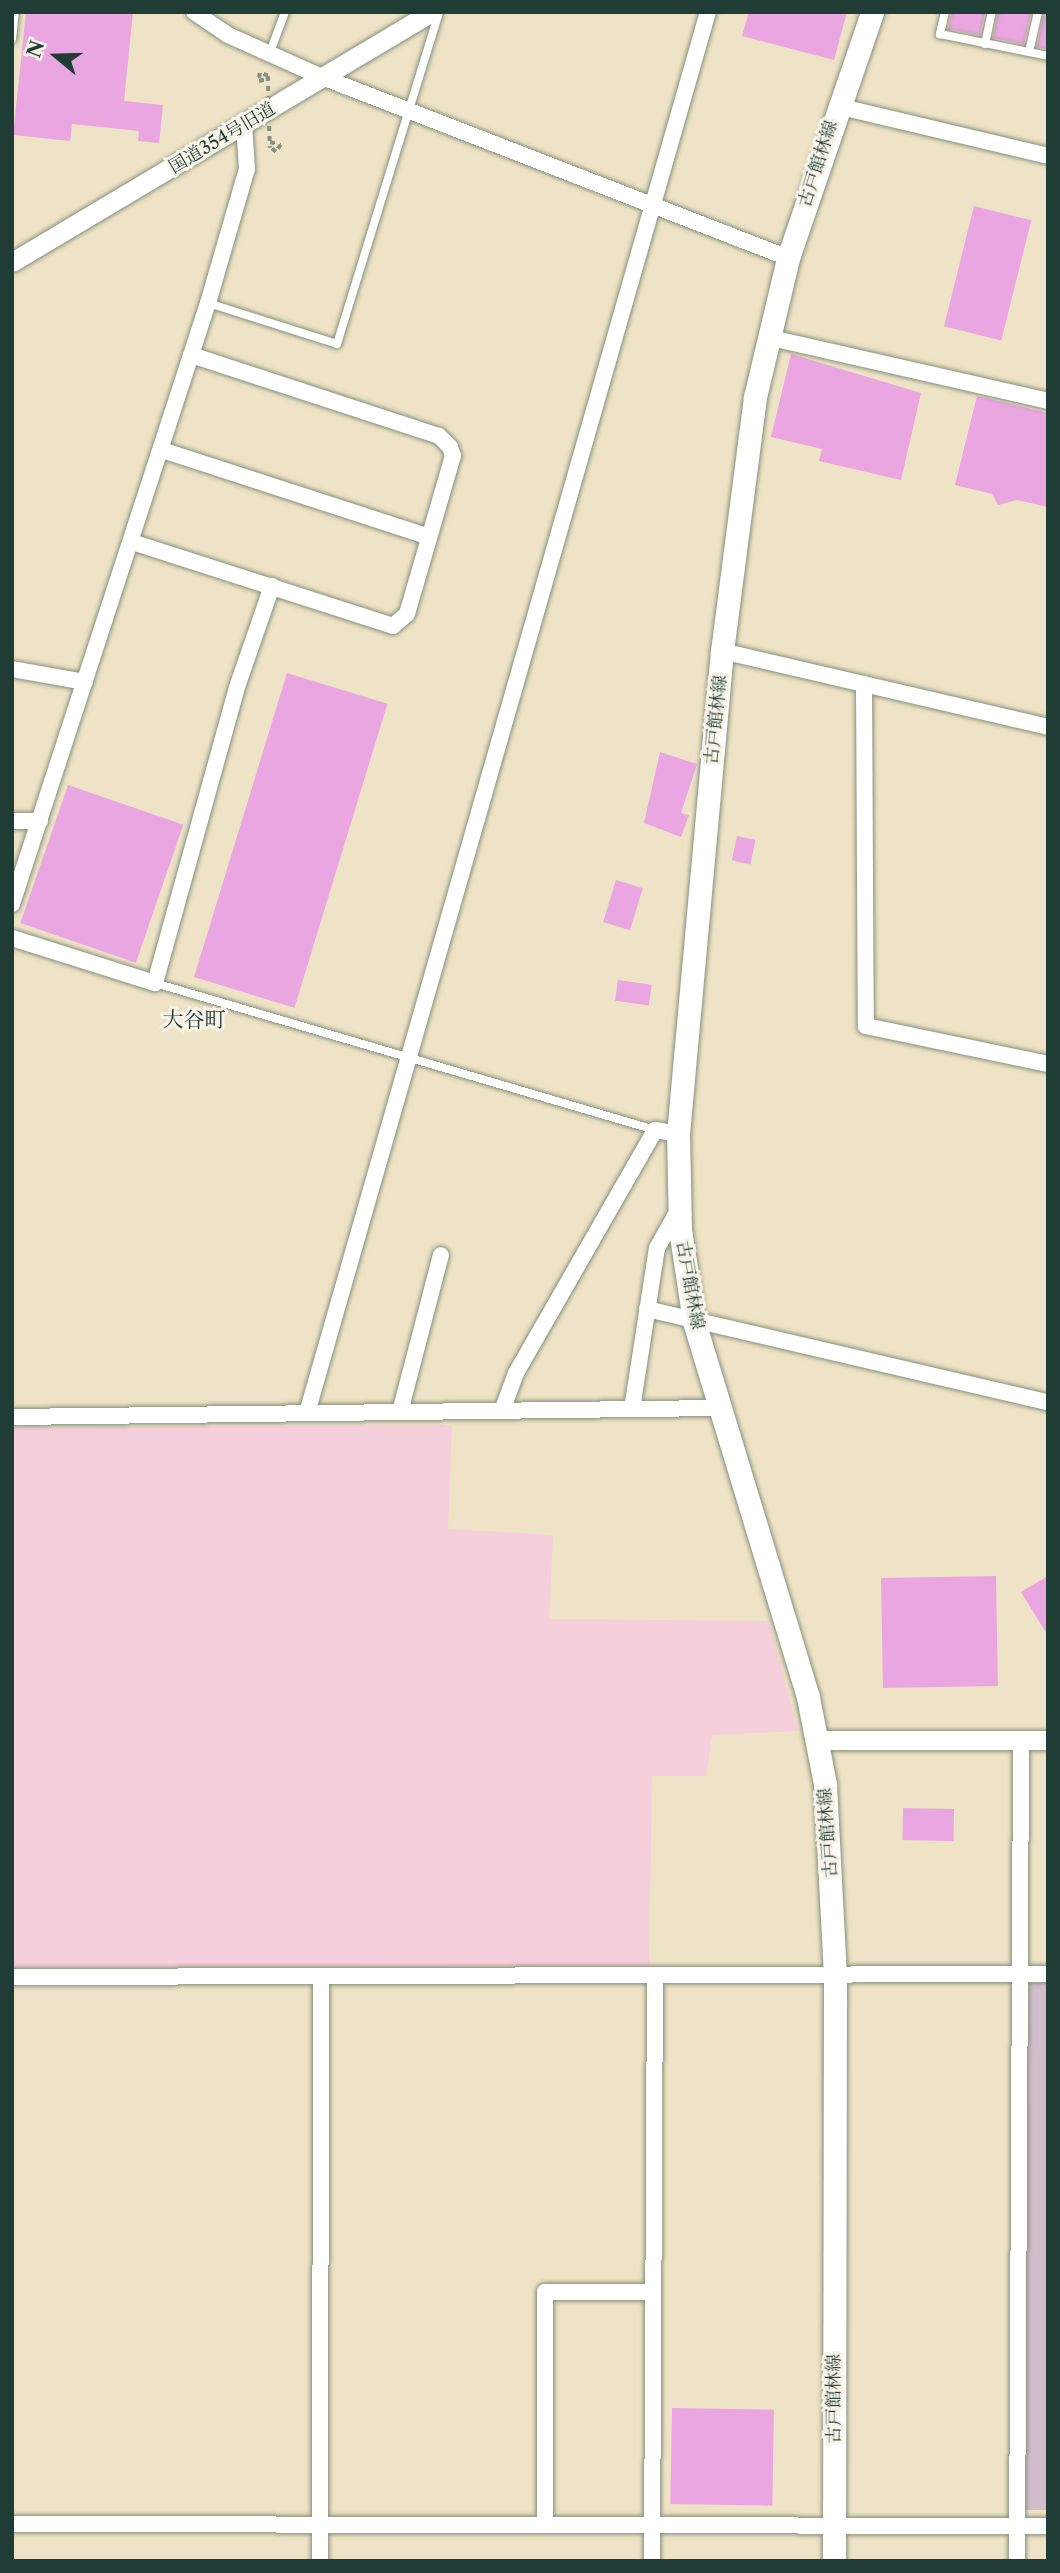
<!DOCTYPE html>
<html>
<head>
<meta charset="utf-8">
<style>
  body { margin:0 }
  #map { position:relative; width:1060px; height:2573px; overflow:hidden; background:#eee3c6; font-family:"Libre Caslon Text","Noto Serif JP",serif }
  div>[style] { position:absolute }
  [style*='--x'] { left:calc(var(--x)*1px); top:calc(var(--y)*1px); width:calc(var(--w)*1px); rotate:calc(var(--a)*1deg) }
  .built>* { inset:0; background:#f5cfdb }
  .industrial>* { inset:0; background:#d1bdcc }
  .building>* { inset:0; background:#e9a6e1; transform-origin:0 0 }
  .path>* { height:3.5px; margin-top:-1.75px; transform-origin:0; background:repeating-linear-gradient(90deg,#86907d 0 5px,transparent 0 10px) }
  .roads { filter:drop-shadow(0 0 2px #86907d) drop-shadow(0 0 2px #86907d) }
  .service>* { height:8px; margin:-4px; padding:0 4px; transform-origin:4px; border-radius:4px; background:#fff }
  .minor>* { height:16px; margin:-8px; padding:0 8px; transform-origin:8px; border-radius:8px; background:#fff }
  .tertiary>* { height:19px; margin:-9.5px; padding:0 9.5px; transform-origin:9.5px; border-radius:9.5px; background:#fff }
  .secondary>* { height:23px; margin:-11.5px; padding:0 11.5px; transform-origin:11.5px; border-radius:11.5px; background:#fff }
  .path-bridge>* { height:3.5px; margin-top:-1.75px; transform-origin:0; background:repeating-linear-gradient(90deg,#86907d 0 5px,transparent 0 10px) }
  span { translate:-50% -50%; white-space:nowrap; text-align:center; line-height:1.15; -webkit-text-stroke:6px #f7f3e8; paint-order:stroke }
  .street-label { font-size:18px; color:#1f3d34 }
  .quarter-label { font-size:21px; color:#1f3d34 }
  .frame { position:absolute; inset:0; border:14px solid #1f3d34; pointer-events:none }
  .north { position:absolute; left:21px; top:21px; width:70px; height:70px; -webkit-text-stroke:5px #f7f3e8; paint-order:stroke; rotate:289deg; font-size:19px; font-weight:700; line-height:28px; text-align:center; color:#1f3d34 }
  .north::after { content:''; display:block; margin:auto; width:24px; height:32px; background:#1f3d34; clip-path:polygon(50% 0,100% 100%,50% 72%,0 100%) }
</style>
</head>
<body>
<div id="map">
  <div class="built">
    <i style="clip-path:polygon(452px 1425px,448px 1529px,553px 1535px,549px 1619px,769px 1621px,798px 1731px,712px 1735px,706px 1776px,652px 1776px,649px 1965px,12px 1970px,12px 1428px)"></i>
  </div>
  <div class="industrial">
    <i style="clip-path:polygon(1029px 1980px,1048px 1980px,1048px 2510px,1021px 2510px)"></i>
  </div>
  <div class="building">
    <i style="clip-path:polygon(26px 12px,133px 12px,124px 101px,163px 105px,159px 143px,138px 141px,139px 131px,72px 124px,70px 141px,13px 135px)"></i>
    <i style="clip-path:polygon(749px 12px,847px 12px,834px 60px,742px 36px)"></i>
    <i style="clip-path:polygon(952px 12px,985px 12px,980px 35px,948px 29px)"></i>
    <i style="clip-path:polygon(998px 12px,1031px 12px,1024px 44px,993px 38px)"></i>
    <i style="clip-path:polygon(1044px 12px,1048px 12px,1048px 49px,1037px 47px)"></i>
    <i style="left:974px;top:206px;width:59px;height:124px;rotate:14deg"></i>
    <i style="clip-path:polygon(791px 354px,921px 393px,901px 480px,819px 461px,822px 449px,771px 437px)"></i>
    <i style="clip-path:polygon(977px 396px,1048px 413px,1048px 507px,1017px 500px,998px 505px,992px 494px,955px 485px)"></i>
    <i style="left:287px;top:673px;width:105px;height:318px;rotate:17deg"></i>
    <i style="clip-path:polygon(660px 752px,697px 764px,681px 813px,689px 815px,681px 837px,644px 823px)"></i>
    <i style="left:68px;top:785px;width:122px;height:146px;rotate:19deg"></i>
    <i style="left:737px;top:836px;width:19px;height:25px;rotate:12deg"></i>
    <i style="left:616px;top:880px;width:28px;height:44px;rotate:17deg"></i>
    <i style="left:618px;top:980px;width:34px;height:21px;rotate:8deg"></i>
    <i style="left:996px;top:1576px;width:110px;height:115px;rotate:89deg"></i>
    <i style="clip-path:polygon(1048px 1576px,1048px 1636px,1021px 1592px)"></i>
    <i style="left:903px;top:1808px;width:51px;height:32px;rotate:1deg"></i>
    <i style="left:672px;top:2408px;width:102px;height:96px;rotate:1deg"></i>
  </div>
  <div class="path">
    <i style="--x:268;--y:76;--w:9;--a:-159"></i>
    <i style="--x:260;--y:73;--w:8;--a:97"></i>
    <i style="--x:259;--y:81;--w:11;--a:-15"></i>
    <i style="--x:270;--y:142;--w:11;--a:15"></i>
    <i style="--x:281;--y:145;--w:9;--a:126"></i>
    <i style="--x:276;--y:152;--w:7;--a:-146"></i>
  </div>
  <div class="roads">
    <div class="service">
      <i style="--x:945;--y:12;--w:23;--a:103"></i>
      <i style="--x:940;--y:34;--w:110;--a:11.5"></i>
      <i style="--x:12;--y:39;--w:27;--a:-84"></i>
      <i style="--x:985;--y:44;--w:33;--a:-78"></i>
      <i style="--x:1029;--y:52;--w:41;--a:-77.3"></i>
      <i style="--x:269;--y:55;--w:46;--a:-69.6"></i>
      <i style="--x:208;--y:303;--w:135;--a:17.6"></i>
      <i style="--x:337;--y:344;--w:347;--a:-72.9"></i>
      <i style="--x:155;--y:983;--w:521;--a:16.38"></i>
    </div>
    <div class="minor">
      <i style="--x:194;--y:12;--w:41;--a:34.1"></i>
      <i style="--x:228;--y:35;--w:103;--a:24.1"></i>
      <i style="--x:322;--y:77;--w:500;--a:21.2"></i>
      <i style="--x:837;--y:106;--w:217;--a:13.3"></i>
      <i style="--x:767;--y:337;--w:288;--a:12.8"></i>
      <i style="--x:162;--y:450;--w:281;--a:18"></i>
      <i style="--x:132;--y:542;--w:274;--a:17.8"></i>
      <i style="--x:393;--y:626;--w:18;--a:-41"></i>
      <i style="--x:407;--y:614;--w:165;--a:-73.8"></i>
      <i style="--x:453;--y:456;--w:9;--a:-108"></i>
      <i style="--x:450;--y:447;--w:16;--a:-135"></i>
      <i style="--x:439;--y:436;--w:261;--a:-161.9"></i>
      <i style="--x:722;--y:651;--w:335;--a:13.1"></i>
      <i style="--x:12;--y:669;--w:74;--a:10.1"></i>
      <i style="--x:864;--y:684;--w:342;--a:89.7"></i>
      <i style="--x:866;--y:1026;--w:186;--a:11.8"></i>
      <i style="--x:12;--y:821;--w:28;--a:0"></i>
      <i style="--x:12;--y:904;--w:632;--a:-71.94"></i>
      <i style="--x:208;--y:303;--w:140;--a:-73.8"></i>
      <i style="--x:247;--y:169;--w:44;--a:-93.9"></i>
      <i style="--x:12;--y:938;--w:150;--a:17.5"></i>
      <i style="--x:155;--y:983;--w:307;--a:-74.5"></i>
      <i style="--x:237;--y:687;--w:107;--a:-70.9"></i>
      <i style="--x:647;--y:1309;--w:412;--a:13.1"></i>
      <i style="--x:632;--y:1409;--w:163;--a:-81.2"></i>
      <i style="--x:657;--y:1248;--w:45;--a:-60.6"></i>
      <i style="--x:502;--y:1411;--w:40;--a:-69.8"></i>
      <i style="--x:516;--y:1373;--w:280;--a:-60.2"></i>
      <i style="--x:655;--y:1130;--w:23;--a:10"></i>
      <i style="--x:400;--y:1412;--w:162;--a:-75.4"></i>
      <i style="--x:307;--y:1413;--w:1457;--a:-74.03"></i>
      <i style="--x:12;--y:1417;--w:708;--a:-0.73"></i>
      <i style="--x:12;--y:1977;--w:1036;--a:-0.17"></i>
      <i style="--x:545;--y:2523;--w:231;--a:-90"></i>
      <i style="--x:545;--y:2292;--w:108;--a:0"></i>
      <i style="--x:12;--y:2524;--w:1036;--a:0.11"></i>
      <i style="--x:320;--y:2561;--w:585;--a:-89.9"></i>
      <i style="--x:652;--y:2561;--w:586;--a:-89.71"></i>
      <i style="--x:1017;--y:2561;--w:821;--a:-89.72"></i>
    </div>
    <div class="tertiary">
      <i style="--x:12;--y:262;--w:489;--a:-30.8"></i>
      <i style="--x:818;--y:1740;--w:230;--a:0"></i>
    </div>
    <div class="secondary">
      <i style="--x:834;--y:2561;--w:585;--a:-89.9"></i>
      <i style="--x:835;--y:1976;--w:192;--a:-93"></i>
      <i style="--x:825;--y:1784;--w:89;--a:-101.1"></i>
      <i style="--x:808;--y:1697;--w:393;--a:-106.9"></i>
      <i style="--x:694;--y:1321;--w:93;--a:-98.7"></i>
      <i style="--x:680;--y:1229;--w:95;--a:-91.2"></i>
      <i style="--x:678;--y:1134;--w:485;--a:-84.8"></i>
      <i style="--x:722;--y:651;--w:256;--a:-82.6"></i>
      <i style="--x:755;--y:397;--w:143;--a:-76.6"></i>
      <i style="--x:788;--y:258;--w:260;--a:-71.1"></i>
    </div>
  </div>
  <div class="path-bridge">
    <i style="--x:268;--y:76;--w:72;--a:88.4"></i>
  </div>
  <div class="street-label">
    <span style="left:222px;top:138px;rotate:-31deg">国道354号旧道</span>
    <span style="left:818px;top:164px;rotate:-72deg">古戸館林線</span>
    <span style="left:716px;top:720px;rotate:-84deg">古戸館林線</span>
    <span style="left:690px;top:1285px;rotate:80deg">古戸館林線</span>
    <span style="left:828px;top:1833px;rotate:-94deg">古戸館林線</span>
    <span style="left:834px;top:2399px;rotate:-90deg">古戸館林線</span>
  </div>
  <div class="quarter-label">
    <span style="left:194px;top:1020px">大谷町</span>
  </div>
  <div class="frame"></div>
  <div class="north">N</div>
</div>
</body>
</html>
